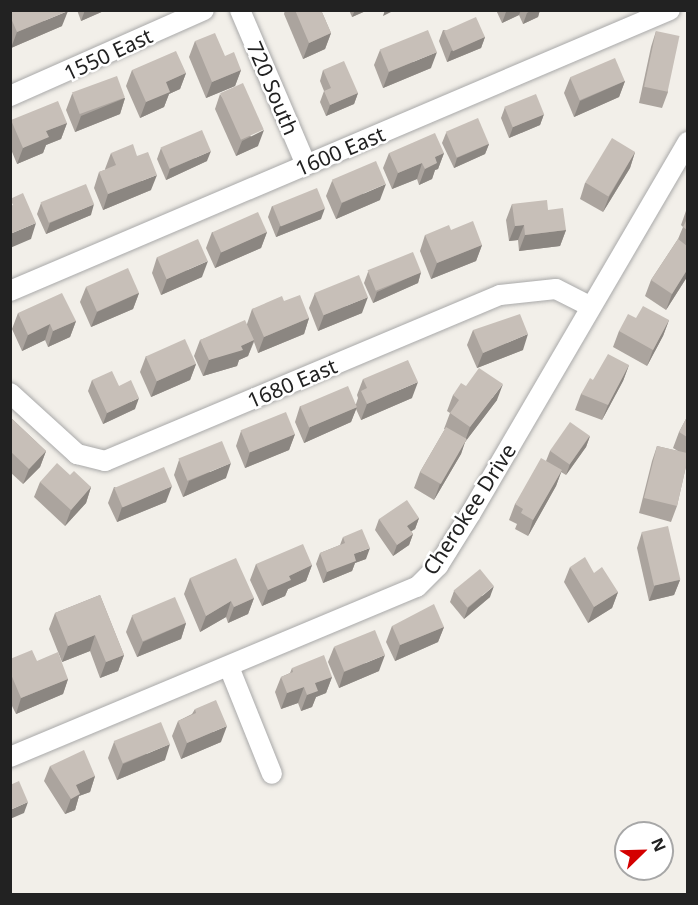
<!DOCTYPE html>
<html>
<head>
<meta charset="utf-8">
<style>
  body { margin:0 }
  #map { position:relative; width:698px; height:905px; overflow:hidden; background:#f2efe9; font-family:"Noto Sans",sans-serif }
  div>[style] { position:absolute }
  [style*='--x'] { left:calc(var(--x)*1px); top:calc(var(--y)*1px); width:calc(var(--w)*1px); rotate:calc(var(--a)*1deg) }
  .roads { filter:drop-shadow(0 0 2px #a9a9a9) drop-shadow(0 0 2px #a9a9a9) }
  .minor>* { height:20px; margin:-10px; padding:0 10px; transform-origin:10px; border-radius:10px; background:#fff }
  .wall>* { inset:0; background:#aba49e }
  .shaded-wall>* { inset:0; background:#8b8681 }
  .building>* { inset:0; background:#c7bfb8; transform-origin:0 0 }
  span { translate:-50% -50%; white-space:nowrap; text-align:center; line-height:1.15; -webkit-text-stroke:5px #fff; paint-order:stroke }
  .street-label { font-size:21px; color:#222 }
  .frame { position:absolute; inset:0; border:12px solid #222; pointer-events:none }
  .north { position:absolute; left:614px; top:821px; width:60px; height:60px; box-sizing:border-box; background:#fff; border:2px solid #a7a7a7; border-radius:50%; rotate:67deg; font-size:16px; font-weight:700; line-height:24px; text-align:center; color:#222 }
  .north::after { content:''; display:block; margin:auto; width:21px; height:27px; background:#d40000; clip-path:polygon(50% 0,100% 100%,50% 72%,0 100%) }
</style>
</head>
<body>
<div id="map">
  <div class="roads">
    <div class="minor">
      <i style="--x:240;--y:10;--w:168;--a:66.9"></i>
      <i style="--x:10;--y:96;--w:212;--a:-23.9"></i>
      <i style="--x:10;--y:291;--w:717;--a:-23.06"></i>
      <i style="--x:10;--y:393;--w:91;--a:42.3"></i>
      <i style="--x:77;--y:454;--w:29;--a:14"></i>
      <i style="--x:105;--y:461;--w:428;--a:-22.8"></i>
      <i style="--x:500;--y:295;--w:56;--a:-6.1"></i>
      <i style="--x:556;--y:289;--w:39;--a:27"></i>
      <i style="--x:229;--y:667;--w:115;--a:68.1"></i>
      <i style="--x:10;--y:757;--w:441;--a:-22.7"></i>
      <i style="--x:417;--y:587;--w:30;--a:-45"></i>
      <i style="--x:438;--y:566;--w:62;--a:-58.1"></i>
      <i style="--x:471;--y:513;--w:430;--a:-59.7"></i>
    </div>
  </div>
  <div class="wall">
    <i style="clip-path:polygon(10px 10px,62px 26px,11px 48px)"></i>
    <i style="clip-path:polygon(77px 10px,106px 10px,81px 21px)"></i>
    <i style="clip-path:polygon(285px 10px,321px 10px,331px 33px,325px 49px,303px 59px,284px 14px)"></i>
    <i style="clip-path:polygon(349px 10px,368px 10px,352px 17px)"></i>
    <i style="clip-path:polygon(496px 10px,540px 10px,538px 17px,523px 24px,519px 15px,502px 23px)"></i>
    <i style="clip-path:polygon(443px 30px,485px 37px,481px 48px,447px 62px,439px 41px)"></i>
    <i style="clip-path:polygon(656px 31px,668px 92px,662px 108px,639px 103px,651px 47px)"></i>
    <i style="clip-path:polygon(195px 41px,241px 70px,235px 86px,206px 98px,189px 57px)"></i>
    <i style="clip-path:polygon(380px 50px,431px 68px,383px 88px,374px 65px)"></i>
    <i style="clip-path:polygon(132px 70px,186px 73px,180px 89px,169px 94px,164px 107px,140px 118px,126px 86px)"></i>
    <i style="clip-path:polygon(323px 70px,358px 93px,354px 104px,326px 116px,320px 102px,324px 91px,320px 81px)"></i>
    <i style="clip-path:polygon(570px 78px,625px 81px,619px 97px,574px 117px,564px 93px)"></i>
    <i style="clip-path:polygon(72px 94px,125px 98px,120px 114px,75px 132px,66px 110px)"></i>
    <i style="clip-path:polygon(220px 94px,258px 146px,236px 156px,215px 109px)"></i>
    <i style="clip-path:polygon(505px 107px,544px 114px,540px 125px,509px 138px,501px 118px)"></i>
    <i style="clip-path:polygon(11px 120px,67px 123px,61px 139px,46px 145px,43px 153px,17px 164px,10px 147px,10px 122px)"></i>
    <i style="clip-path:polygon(446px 133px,489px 144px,485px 154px,454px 168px,442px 143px)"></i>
    <i style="clip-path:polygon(161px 148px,207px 161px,166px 180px,157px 159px)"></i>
    <i style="clip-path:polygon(635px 152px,630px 168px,603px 212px,580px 199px,585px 183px)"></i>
    <i style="clip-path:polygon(111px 153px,151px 190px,103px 210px,94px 188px,99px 172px,105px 170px,105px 169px)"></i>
    <i style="clip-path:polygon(389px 153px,444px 153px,438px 169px,435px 170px,432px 179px,419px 185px,417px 179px,392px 189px,383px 168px)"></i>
    <i style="clip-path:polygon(332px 181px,380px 200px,336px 219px,326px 196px)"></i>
    <i style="clip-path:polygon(41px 203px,91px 215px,46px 234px,37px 214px)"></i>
    <i style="clip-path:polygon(512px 204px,548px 210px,566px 230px,560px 246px,519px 251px,518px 240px,509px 241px,506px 220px)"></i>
    <i style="clip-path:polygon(272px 206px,321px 219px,276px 237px,268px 217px)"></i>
    <i style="clip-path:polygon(687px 208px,687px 277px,666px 310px,645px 296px,651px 280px,678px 239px,683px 227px,681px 225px)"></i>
    <i style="clip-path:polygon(212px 232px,267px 232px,261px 248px,215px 268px,206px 248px)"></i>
    <i style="clip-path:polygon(425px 235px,482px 245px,476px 261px,431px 279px,420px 251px)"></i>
    <i style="clip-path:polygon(157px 257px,202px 277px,161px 295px,152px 273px)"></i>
    <i style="clip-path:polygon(368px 272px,421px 272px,418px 283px,373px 303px,364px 283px)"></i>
    <i style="clip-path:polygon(86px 287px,139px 293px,133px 309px,91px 327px,80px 302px)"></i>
    <i style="clip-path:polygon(315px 293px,362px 313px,318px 331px,309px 308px)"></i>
    <i style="clip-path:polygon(284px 301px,309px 318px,304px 334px,258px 353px,254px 342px,248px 356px,239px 360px,237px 366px,203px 376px,194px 356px,200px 340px,247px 324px,252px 309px)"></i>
    <i style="clip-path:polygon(18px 313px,76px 321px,70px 337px,48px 347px,45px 340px,22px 351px,12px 329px)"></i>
    <i style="clip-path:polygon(636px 318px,669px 320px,663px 336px,647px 366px,613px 347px,619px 331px)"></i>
    <i style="clip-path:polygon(473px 330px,523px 350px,477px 368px,467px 345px)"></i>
    <i style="clip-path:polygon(146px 356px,196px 364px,190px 380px,151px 397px,140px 372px)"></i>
    <i style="clip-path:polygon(629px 365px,623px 381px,602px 420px,575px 410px,581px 394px,593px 380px)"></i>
    <i style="clip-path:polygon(363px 379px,412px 398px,361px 420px,356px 409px,351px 422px,304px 443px,295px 422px,300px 406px,356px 404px,358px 398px,357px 395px)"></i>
    <i style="clip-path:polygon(92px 380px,119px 386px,135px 409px,103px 424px,88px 391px)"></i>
    <i style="clip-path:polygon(466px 386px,497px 400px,465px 442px,461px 454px,434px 500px,414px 488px,420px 472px,445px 429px,444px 429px,450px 413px,447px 411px,453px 395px)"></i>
    <i style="clip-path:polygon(10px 417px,46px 451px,40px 467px,23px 484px,10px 472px)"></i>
    <i style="clip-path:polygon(687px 417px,687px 462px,677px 506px,671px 522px,639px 513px,652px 461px,657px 446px,678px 451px,673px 448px,679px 432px)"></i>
    <i style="clip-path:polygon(241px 431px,295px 434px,289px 450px,245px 468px,236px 446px)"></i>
    <i style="clip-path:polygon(590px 436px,586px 447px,566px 475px,561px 472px,556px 486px,528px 536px,515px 529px,517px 524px,509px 520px,515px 504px,546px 461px,550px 451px)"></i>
    <i style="clip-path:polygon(179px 460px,226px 478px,183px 497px,174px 475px)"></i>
    <i style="clip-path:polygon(70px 475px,91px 487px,86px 503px,65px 526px,34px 497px,40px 482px)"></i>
    <i style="clip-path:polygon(114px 487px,166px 502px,117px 522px,108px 503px)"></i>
    <i style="clip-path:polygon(419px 518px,415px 529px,411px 531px,413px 534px,409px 545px,393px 556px,375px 530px,379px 519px)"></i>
    <i style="clip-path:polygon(642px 532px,680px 580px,674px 595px,649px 601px,637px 548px)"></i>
    <i style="clip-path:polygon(343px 537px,366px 559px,355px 563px,352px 571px,323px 583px,316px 564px,320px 553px,340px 545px)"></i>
    <i style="clip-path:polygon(256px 564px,312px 565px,306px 581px,288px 589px,285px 596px,262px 606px,250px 580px)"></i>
    <i style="clip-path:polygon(570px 567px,618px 592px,612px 608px,588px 623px,564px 582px)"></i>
    <i style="clip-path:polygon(190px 578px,254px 598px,248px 614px,228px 623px,226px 617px,200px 632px,184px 594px)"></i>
    <i style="clip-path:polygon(454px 591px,490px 597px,464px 619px,450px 602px)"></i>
    <i style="clip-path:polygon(100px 595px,124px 655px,118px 671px,100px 678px,90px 651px,62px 662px,49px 629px,55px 613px)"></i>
    <i style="clip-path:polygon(132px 616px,186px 623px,181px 639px,137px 657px,126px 632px)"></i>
    <i style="clip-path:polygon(392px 626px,444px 627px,438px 642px,395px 661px,386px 642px)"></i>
    <i style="clip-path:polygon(334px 647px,379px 671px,339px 688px,328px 662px)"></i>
    <i style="clip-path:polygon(10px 659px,37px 661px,68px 679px,63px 694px,16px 714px,10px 702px)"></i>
    <i style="clip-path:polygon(292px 668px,332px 677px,326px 693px,316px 697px,312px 707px,301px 711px,298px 703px,281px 709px,275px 692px,281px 677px,290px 673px)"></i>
    <i style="clip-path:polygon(195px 709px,221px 742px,181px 759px,172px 736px,178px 721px,192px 714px)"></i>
    <i style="clip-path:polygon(114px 742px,165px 760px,117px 780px,108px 758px)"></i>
    <i style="clip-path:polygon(50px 766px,95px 776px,90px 792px,79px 796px,75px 810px,65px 814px,44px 781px)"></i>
  </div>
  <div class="shaded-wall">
    <i style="clip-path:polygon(85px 10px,106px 10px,81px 21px)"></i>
    <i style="clip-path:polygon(355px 10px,368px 10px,352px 17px)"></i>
    <i style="clip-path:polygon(385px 10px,395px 10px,383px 16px)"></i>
    <i style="clip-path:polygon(509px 10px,521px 10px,519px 15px,502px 23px,506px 12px)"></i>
    <i style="clip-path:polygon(532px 10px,540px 10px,538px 17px,523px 24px,527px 13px)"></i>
    <i style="clip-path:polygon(68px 11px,62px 26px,11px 48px,17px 32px)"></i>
    <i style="clip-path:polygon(331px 33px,325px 49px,303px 59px,309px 43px)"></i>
    <i style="clip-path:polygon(485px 37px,481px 48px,447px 62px,451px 51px)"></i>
    <i style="clip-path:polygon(437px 52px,431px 68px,383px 88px,389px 72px)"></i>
    <i style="clip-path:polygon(241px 70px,235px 86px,206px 98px,212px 82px)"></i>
    <i style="clip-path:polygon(186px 73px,180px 89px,169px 94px,164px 107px,140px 118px,146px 102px,166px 82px)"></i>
    <i style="clip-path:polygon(625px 81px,619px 97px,574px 117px,580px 101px)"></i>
    <i style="clip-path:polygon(358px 93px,354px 104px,326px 116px,330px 105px)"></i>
    <i style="clip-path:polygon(125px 98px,120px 114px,75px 132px,81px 116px)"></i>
    <i style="clip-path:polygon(544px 114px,540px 125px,509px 138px,513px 127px)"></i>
    <i style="clip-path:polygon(67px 123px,61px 139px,46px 145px,43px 153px,17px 164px,23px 148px,46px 131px)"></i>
    <i style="clip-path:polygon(264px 130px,258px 146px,236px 156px,242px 141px)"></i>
    <i style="clip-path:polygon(489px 144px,485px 154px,454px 168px,457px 158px)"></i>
    <i style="clip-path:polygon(211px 151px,207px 161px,166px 180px,170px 169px)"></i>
    <i style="clip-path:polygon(635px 152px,630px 168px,603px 212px,609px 197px)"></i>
    <i style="clip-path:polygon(444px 153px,438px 169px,435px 170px,432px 179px,419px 185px,425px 169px,435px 157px)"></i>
    <i style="clip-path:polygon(422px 163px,417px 179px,392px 189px,398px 173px)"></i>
    <i style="clip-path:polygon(157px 175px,151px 190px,103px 210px,108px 194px)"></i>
    <i style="clip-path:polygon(386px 184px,380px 200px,336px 219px,342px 203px)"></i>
    <i style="clip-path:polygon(94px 204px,91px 215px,46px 234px,50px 223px)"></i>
    <i style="clip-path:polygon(325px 208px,321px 219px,276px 237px,280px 226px)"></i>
    <i style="clip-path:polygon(36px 223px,31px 239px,10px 248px,10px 234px)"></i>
    <i style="clip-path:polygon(524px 225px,518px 240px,509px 241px,515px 226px)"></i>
    <i style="clip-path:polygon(566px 230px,560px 246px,519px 251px,525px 235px)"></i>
    <i style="clip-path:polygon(267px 232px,261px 248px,215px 268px,221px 252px)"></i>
    <i style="clip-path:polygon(482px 245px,476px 261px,431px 279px,437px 263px)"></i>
    <i style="clip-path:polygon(208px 261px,202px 277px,161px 295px,167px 279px)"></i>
    <i style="clip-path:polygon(687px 270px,687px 277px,666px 310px,672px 294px)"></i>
    <i style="clip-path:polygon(421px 272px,418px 283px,373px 303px,377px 292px)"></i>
    <i style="clip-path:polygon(139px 293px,133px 309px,91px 327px,97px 312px)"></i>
    <i style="clip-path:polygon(368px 297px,362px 313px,318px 331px,324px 315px)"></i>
    <i style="clip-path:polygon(309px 318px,304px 334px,258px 353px,264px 337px)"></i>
    <i style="clip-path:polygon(669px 320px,663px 336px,647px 366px,653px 350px)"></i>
    <i style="clip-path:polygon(76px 321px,70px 337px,48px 347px,53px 331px)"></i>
    <i style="clip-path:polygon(50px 324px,45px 340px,22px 351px,28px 335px)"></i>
    <i style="clip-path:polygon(528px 334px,523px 350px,477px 368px,483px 353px)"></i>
    <i style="clip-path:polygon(254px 340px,248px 356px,239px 360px,237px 366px,203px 376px,209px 360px)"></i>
    <i style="clip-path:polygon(196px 364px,190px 380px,151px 397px,157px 381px)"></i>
    <i style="clip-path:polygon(629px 365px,623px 381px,602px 420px,608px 405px)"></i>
    <i style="clip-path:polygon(418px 382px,412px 398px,361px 420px,367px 404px)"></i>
    <i style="clip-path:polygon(503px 384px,497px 400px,465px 442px,461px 454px,434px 500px,440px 484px,465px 441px,470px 427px)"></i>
    <i style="clip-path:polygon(139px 398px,135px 409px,103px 424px,107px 413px)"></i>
    <i style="clip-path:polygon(357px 407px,351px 422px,304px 443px,310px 427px)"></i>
    <i style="clip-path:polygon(295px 434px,289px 450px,245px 468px,250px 452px)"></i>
    <i style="clip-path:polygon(590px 436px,586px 447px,566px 475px,570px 464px)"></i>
    <i style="clip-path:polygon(46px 451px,40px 467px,23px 484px,29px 469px)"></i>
    <i style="clip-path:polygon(231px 463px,226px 478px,183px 497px,189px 481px)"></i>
    <i style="clip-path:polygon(562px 470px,556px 486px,528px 536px,533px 520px)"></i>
    <i style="clip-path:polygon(172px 486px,166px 502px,117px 522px,122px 507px)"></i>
    <i style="clip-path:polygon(91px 487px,86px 503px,65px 526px,71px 510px)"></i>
    <i style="clip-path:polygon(419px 518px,415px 529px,404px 536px,407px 526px)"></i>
    <i style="clip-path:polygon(413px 534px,409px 545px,393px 556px,397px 545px)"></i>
    <i style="clip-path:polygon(370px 548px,366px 559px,355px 563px,352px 571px,323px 583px,327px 572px,354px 554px)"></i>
    <i style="clip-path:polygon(312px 565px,306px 581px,288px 589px,285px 596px,262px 606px,268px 590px,289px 576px)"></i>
    <i style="clip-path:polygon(680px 580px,674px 595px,649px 601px,655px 585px)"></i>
    <i style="clip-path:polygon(494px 586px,490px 597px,464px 619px,468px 608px)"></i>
    <i style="clip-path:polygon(618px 592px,612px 608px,588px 623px,594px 607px)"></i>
    <i style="clip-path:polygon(254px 598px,248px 614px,228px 623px,234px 607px)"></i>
    <i style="clip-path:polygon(231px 601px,226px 617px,200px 632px,206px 616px)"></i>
    <i style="clip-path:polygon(186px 623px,181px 639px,137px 657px,143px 642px)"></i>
    <i style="clip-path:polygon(444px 627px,438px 642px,395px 661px,400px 645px)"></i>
    <i style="clip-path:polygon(95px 635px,90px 651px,62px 662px,68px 646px)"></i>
    <i style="clip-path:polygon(124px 655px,118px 671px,100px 678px,106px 662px)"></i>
    <i style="clip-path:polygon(385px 655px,379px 671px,339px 688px,344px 672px)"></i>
    <i style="clip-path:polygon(332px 677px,326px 693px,316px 697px,312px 707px,301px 711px,307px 695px,315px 683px)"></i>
    <i style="clip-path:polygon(68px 679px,63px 694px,16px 714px,21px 698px)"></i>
    <i style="clip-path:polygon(304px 687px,298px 703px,281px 709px,287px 693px)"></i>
    <i style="clip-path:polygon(227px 726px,221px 742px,181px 759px,187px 743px)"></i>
    <i style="clip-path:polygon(170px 744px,165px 760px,117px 780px,123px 764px)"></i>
    <i style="clip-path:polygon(95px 776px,90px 792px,79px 796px,75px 810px,65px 814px,76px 785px)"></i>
    <i style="clip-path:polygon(28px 802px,24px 813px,10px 819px,10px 810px)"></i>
  </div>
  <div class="building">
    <i style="clip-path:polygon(10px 10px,68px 10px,68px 11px,17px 32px,10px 16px)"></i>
    <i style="clip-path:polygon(295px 10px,321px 10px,331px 33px,309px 43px)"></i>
    <i style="left:476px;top:17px;width:22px;height:35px;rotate:66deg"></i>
    <i style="left:428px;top:30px;width:24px;height:52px;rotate:68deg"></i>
    <i style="left:656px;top:31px;width:24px;height:57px;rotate:12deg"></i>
    <i style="clip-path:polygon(215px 33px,225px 56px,234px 52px,241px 70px,212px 82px,195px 41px)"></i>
    <i style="clip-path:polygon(176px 51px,186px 73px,166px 82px,170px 92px,146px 102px,132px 70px)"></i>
    <i style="left:615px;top:58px;width:25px;height:49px;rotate:67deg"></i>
    <i style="clip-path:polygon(344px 61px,358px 93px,330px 105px,324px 91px,331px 88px,323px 70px)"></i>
    <i style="left:117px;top:76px;width:23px;height:48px;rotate:70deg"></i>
    <i style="left:243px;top:83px;width:51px;height:25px;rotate:66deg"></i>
    <i style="left:536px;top:94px;width:22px;height:34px;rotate:68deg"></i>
    <i style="clip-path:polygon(58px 101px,67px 123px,46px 131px,49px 137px,23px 148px,11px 120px)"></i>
    <i style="left:478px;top:118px;width:28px;height:35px;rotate:67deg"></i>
    <i style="left:202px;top:130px;width:23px;height:45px;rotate:67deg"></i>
    <i style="clip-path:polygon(435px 133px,444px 153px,435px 157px,437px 163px,425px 169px,422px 163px,398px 173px,389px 153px)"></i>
    <i style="left:612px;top:138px;width:27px;height:52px;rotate:31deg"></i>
    <i style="clip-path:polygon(133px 144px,137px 156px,148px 152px,157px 175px,108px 194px,99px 172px,116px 165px,111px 153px)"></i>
    <i style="left:376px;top:161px;width:25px;height:48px;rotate:67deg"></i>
    <i style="left:86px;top:184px;width:22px;height:49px;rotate:68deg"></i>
    <i style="left:317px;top:188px;width:22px;height:48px;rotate:68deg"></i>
    <i style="clip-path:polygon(23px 193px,36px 223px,10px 234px,10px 206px,13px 205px,10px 199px)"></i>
    <i style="clip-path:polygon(547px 200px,548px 210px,563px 208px,566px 230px,525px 235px,524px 225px,515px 226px,512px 204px)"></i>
    <i style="left:258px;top:212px;width:22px;height:50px;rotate:66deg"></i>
    <i style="clip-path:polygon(687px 219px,687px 230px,683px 227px)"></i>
    <i style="clip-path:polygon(473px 221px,482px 245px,437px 263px,425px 235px,449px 225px,451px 230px)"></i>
    <i style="left:198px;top:239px;width:24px;height:45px;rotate:66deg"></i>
    <i style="clip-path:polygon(678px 239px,687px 246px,687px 270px,672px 294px,651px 280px)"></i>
    <i style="left:413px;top:252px;width:22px;height:49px;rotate:68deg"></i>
    <i style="left:128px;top:268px;width:27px;height:46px;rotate:66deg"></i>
    <i style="left:359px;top:275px;width:24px;height:48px;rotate:68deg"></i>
    <i style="clip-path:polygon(62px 293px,76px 321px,53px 331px,50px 324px,28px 335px,18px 313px)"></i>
    <i style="clip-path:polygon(300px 295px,309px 318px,264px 337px,252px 309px,282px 296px,284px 301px)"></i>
    <i style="clip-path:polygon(643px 306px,669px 320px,653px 350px,619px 331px,628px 314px,636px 318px)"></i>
    <i style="clip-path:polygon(520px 314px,528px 334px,483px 353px,473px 330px)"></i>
    <i style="clip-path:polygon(245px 320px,254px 340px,241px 346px,243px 350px,209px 360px,200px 340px)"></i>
    <i style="left:185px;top:339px;width:27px;height:43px;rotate:66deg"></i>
    <i style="clip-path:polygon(608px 354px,629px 365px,608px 405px,581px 394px,590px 378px,593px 380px)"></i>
    <i style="clip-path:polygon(408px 360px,418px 382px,367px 404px,361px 391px,367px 388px,363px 379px)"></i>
    <i style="clip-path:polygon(479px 368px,503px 384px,470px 427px,450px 413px,459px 400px,453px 395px,461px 383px,466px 386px)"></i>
    <i style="clip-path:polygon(112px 371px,119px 386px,131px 380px,139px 398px,107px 413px,92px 380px)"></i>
    <i style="left:348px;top:386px;width:23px;height:52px;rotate:67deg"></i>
    <i style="left:286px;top:412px;width:24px;height:49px;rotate:68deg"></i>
    <i style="clip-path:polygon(10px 417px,46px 451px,29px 469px,10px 451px)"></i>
    <i style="clip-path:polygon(687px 417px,687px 437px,679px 432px)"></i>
    <i style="left:570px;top:422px;width:24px;height:35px;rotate:35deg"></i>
    <i style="left:446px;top:427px;width:24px;height:52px;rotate:30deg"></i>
    <i style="left:222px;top:441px;width:24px;height:47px;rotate:68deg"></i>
    <i style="clip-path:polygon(657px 446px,687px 453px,687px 462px,677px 506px,644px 498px)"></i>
    <i style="clip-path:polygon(541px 458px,562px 470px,533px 520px,521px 513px,523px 509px,515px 504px)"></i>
    <i style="clip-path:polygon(57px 463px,70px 475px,74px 471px,91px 487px,71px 510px,40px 482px)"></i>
    <i style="left:164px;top:467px;width:21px;height:54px;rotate:67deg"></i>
    <i style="clip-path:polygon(407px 500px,419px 518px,407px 526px,413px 534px,397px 545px,379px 519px)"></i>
    <i style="left:668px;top:526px;width:55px;height:27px;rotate:77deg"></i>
    <i style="clip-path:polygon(362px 529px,370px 548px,354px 554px,356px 561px,327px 572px,320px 553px,345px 543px,343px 537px)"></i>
    <i style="clip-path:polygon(303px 544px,312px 565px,289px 576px,291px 580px,268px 590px,256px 564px)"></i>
    <i style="clip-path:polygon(585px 557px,594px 573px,602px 567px,618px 592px,594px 607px,570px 567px)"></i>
    <i style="clip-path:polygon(236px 558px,254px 598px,234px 607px,231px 601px,206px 616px,190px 578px)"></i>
    <i style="left:480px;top:569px;width:22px;height:34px;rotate:51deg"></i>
    <i style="clip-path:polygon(100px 595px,124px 655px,106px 662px,95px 635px,68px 646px,55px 613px)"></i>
    <i style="left:175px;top:597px;width:28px;height:47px;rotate:67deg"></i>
    <i style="clip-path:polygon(434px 604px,444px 627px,400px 645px,392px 626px)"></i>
    <i style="left:375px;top:630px;width:27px;height:44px;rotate:68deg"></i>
    <i style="clip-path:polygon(32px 650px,37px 661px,58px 652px,68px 679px,21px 698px,10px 672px,10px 659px)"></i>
    <i style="clip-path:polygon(324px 655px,332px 677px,315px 683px,318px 691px,307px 695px,304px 687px,287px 693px,281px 677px,293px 672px,292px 668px)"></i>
    <i style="clip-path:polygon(216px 700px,227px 726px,187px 743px,178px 721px,196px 713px,195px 709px)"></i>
    <i style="left:161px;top:722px;width:24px;height:51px;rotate:68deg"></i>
    <i style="clip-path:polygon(84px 750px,95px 776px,76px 785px,80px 794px,71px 799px,50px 766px)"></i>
    <i style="clip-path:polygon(19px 781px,28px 802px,10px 810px,10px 785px)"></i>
  </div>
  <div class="street-label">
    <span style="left:108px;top:54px;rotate:-25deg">1550 East</span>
    <span style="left:273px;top:88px;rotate:67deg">720 South</span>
    <span style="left:340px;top:151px;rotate:-23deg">1600 East</span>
    <span style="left:292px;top:383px;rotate:-23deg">1680 East</span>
    <span style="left:469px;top:509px;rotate:-57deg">Cherokee Drive</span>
  </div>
  <div class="frame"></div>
  <div class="north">N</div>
</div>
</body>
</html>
